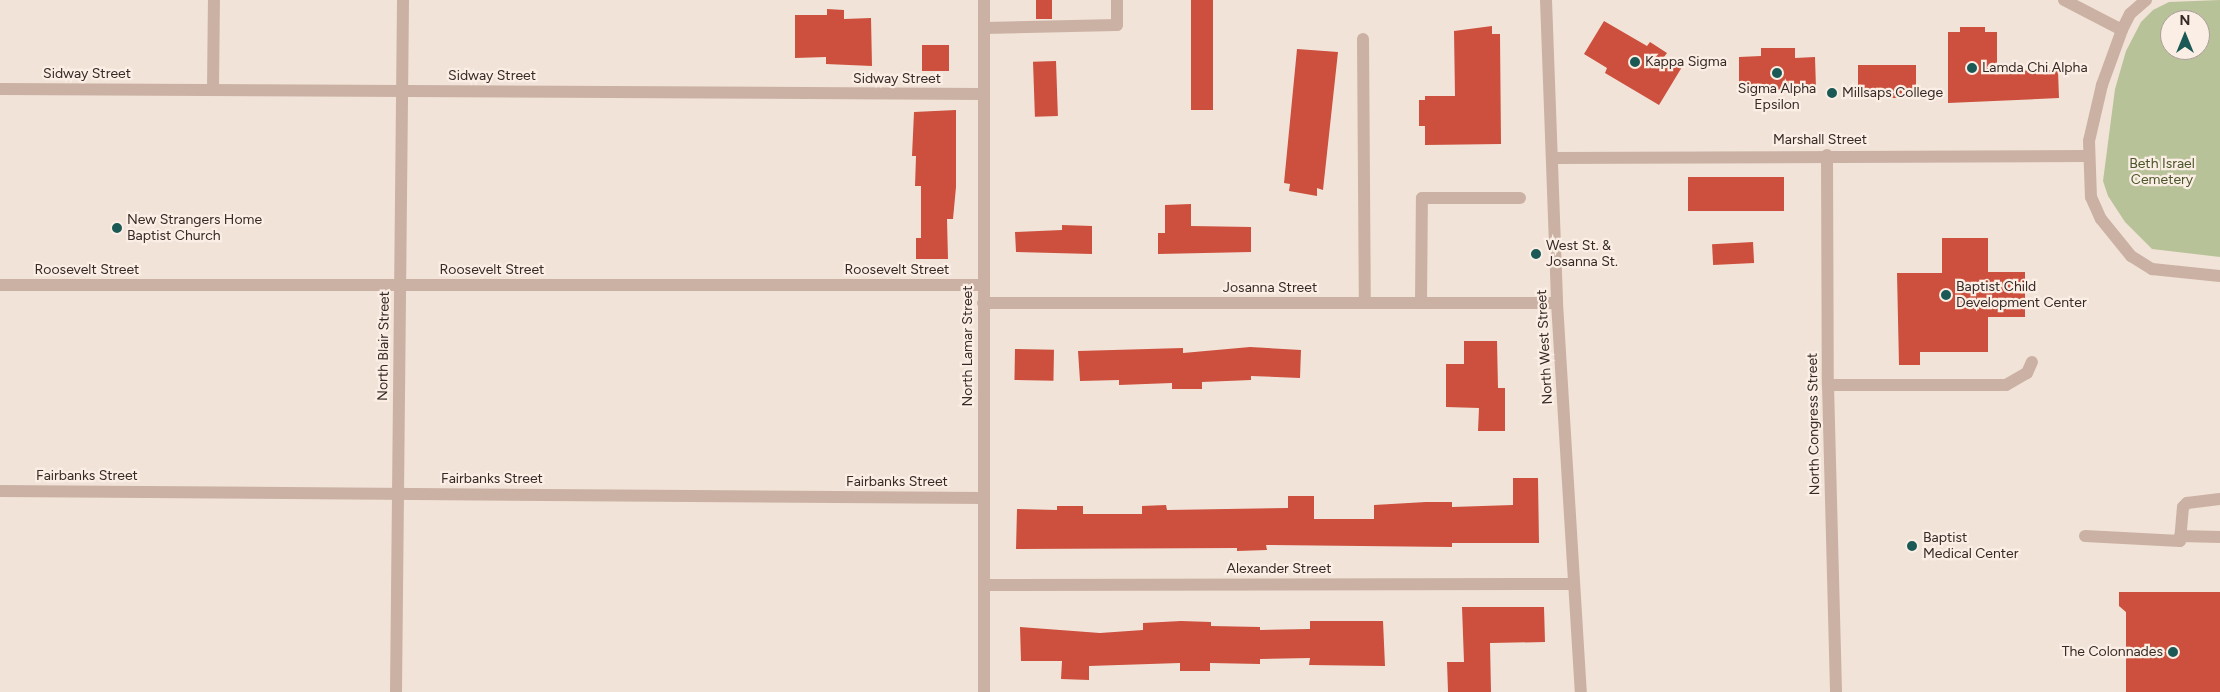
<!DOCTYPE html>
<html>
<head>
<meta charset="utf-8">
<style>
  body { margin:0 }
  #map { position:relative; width:2220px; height:692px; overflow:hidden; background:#f2e3d8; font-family:Figtree,sans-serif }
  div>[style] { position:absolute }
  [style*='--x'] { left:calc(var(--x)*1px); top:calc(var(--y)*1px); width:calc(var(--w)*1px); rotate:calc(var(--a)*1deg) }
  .green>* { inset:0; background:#b8c298 }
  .building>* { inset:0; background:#cc503d; transform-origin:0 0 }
  .minor>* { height:12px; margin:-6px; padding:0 6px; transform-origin:6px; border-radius:6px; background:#cbb1a4 }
  .dots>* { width:14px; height:14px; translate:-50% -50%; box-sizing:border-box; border:2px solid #faeee5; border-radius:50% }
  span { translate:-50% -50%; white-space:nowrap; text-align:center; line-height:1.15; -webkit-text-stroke:4.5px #faeee5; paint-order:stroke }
  .poi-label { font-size:14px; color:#362926 }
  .left { translate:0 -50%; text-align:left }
  .right { translate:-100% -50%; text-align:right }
  .street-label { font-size:14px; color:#362926 }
  .park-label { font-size:14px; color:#4a5529 }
  .north { position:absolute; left:2160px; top:10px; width:50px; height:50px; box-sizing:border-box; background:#faeee5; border:1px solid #ac9f99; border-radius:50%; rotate:0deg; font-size:14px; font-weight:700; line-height:20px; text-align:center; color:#362926 }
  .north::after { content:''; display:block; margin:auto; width:18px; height:22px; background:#1a5956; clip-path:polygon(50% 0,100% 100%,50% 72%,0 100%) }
</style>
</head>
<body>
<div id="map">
  <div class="green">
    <i style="clip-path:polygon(evenodd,2220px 0,2220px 257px,2152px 249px,2125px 222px,2108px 196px,2103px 181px,2115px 89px,2126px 51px,2141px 22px,2153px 10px,2169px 2px,2220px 0,2170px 20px,2200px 20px,2200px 50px,2170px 50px,2170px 20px)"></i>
  </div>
  <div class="building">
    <i style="left:1036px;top:0;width:16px;height:19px"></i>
    <i style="left:1191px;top:0;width:22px;height:110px"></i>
    <i style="clip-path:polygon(827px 9px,844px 10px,844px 19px,871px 18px,872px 66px,826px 64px,826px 57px,795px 58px,795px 15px,827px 15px)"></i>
    <i style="clip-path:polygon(1604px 21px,1647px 46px,1650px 42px,1667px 53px,1664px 57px,1682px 67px,1659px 105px,1605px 73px,1607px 68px,1584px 54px)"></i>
    <i style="clip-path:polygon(1492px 26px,1492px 34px,1500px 34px,1501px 144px,1425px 145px,1425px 126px,1419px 126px,1419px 100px,1425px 100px,1425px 96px,1455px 96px,1454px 31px)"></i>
    <i style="clip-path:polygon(1960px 27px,1985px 27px,1985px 32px,1997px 32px,1997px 71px,2058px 70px,2059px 98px,1948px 103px,1948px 32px,1960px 32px)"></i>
    <i style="left:922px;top:45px;width:27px;height:26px"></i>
    <i style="clip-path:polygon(1761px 48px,1795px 48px,1795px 58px,1815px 57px,1816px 89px,1739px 90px,1739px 57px,1761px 56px)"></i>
    <i style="clip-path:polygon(1297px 49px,1338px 52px,1323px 190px,1317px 188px,1317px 196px,1289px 191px,1290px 184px,1284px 183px)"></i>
    <i style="left:1056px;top:61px;width:55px;height:23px;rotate:88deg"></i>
    <i style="left:1858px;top:65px;width:58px;height:33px"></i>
    <i style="clip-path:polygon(956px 110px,956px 187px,953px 219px,947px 219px,948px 259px,916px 259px,916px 238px,921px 238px,921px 186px,915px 186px,916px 156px,912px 156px,914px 112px)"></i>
    <i style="left:1784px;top:177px;width:34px;height:96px;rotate:90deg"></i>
    <i style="clip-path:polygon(1191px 204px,1191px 226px,1251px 227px,1251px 252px,1158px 254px,1158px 233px,1165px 233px,1165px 205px)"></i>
    <i style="clip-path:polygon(1062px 225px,1092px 226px,1092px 254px,1016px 252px,1015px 232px,1062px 230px)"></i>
    <i style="clip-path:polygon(1942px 238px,1988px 238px,1988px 272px,2025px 272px,2025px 317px,1988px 317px,1988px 352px,1920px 352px,1920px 365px,1899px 365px,1897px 273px,1942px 273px)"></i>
    <i style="left:1753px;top:242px;width:21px;height:41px;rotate:87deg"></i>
    <i style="clip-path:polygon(1464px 341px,1497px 341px,1498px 388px,1505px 388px,1505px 431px,1478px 431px,1479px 408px,1446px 407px,1446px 364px,1464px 364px)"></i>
    <i style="clip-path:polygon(1250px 347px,1301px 350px,1300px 378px,1251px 376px,1251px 380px,1202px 382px,1202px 389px,1172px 389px,1172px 383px,1119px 385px,1119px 380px,1080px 381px,1078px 351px,1183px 348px,1183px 353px)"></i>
    <i style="left:1015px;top:349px;width:39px;height:31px;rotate:1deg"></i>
    <i style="clip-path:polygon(1513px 478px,1538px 478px,1539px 543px,1452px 543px,1452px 547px,1266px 545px,1267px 550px,1237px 551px,1237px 548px,1016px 549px,1017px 509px,1057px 510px,1057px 506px,1083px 506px,1083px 514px,1142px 514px,1142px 506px,1166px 505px,1167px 510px,1288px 508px,1288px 496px,1314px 496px,1314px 519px,1374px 519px,1374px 505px,1426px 502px,1452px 502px,1452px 507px,1513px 505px)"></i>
    <i style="clip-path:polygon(2119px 592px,2220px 592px,2220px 692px,2126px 692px,2126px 612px,2119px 606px)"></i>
    <i style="clip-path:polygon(1462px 607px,1544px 607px,1545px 642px,1490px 643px,1491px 692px,1448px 692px,1447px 662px,1464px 662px)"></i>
    <i style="clip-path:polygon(1310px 621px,1383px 621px,1385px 666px,1309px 665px,1310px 658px,1260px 659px,1260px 664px,1210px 663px,1210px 671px,1180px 671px,1180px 663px,1089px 666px,1089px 680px,1061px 679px,1062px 661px,1021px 661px,1020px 627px,1100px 633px,1143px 630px,1143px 623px,1181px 621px,1211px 622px,1211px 626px,1260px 627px,1260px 630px,1310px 629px)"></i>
  </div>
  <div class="minor">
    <i style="--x:1546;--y:0;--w:303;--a:87.9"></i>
    <i style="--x:1557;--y:303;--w:390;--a:86.5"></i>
    <i style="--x:2064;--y:0;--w:65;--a:27.3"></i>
    <i style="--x:2146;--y:0;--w:21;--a:139"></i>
    <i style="--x:2130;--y:14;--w:18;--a:117"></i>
    <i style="--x:2122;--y:30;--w:59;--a:110"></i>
    <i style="--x:2102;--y:85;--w:57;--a:103.1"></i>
    <i style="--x:2089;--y:141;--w:56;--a:88"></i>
    <i style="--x:2091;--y:197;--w:24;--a:66"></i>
    <i style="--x:2101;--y:219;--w:48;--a:51"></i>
    <i style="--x:2131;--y:256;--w:25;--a:32"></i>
    <i style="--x:2152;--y:269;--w:68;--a:5.9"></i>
    <i style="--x:984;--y:28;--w:133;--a:-1.3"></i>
    <i style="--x:1117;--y:25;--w:25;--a:-90"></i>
    <i style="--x:1363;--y:39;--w:264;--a:89.6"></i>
    <i style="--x:0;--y:89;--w:984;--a:0.29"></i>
    <i style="--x:213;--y:90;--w:90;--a:-89.4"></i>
    <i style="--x:1827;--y:155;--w:230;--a:89.8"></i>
    <i style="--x:1828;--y:385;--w:307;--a:88.5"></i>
    <i style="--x:1552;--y:158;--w:537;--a:-0.21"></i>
    <i style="--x:0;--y:285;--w:983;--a:0"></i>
    <i style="--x:983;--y:303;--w:574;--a:0"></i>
    <i style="--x:1421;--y:303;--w:105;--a:-89.5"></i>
    <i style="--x:1422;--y:198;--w:98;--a:0"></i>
    <i style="--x:1828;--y:385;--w:178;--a:0"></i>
    <i style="--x:2006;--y:385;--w:24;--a:-30"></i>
    <i style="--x:2027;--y:373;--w:12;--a:-66"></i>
    <i style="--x:0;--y:491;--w:984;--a:0.41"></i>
    <i style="--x:2085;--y:536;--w:95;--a:3"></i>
    <i style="--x:2180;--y:541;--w:34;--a:-85"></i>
    <i style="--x:2183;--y:507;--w:6;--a:-45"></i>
    <i style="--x:2187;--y:503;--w:33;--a:-7"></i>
    <i style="--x:2180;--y:536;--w:40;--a:1.4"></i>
    <i style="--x:984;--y:585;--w:590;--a:-0.1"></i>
    <i style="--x:396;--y:692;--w:692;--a:-89.42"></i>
    <i style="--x:984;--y:692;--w:692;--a:-90"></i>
  </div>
  <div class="dots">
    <i style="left:1635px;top:62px;background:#1a5956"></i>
    <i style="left:1972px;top:68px;background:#1a5956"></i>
    <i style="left:1777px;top:73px;background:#1a5956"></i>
    <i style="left:1832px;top:93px;background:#1a5956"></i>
    <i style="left:117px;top:228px;background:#1a5956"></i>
    <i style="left:1536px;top:254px;background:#1a5956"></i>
    <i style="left:1946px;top:295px;background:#1a5956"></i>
    <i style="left:1912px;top:546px;background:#1a5956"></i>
    <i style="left:2173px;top:652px;background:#1a5956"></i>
  </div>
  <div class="poi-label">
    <span class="left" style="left:1645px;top:62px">Kappa Sigma</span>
    <span class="left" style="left:1982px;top:68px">Lamda Chi Alpha</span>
    <span style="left:1777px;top:97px">Sigma Alpha<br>Epsilon</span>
    <span class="left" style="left:1842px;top:93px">Millsaps College</span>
    <span class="left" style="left:127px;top:228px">New Strangers Home<br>Baptist Church</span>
    <span class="left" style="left:1546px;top:254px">West St. &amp;<br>Josanna St.</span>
    <span class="left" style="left:1956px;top:295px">Baptist Child<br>Development Center</span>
    <span class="left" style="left:1923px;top:546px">Baptist<br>Medical Center</span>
    <span class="right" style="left:2163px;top:652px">The Colonnades</span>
  </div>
  <div class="street-label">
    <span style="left:87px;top:74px">Sidway Street</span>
    <span style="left:492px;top:76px">Sidway Street</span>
    <span style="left:897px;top:79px">Sidway Street</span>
    <span style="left:1820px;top:140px">Marshall Street</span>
    <span style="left:87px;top:270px">Roosevelt Street</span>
    <span style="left:492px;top:270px">Roosevelt Street</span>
    <span style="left:897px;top:270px">Roosevelt Street</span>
    <span style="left:1270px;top:288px">Josanna Street</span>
    <span style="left:384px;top:346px;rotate:-89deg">North Blair Street</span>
    <span style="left:968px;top:346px;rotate:-90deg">North Lamar Street</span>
    <span style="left:1545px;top:347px;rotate:-93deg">North West Street</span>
    <span style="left:1814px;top:424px;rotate:-91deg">North Congress Street</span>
    <span style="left:87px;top:476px">Fairbanks Street</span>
    <span style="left:492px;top:479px">Fairbanks Street</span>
    <span style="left:897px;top:482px">Fairbanks Street</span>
    <span style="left:1279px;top:569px">Alexander Street</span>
  </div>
  <div class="park-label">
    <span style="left:2162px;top:172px">Beth Israel<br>Cemetery</span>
  </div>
  <div class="north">N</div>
</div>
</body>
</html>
